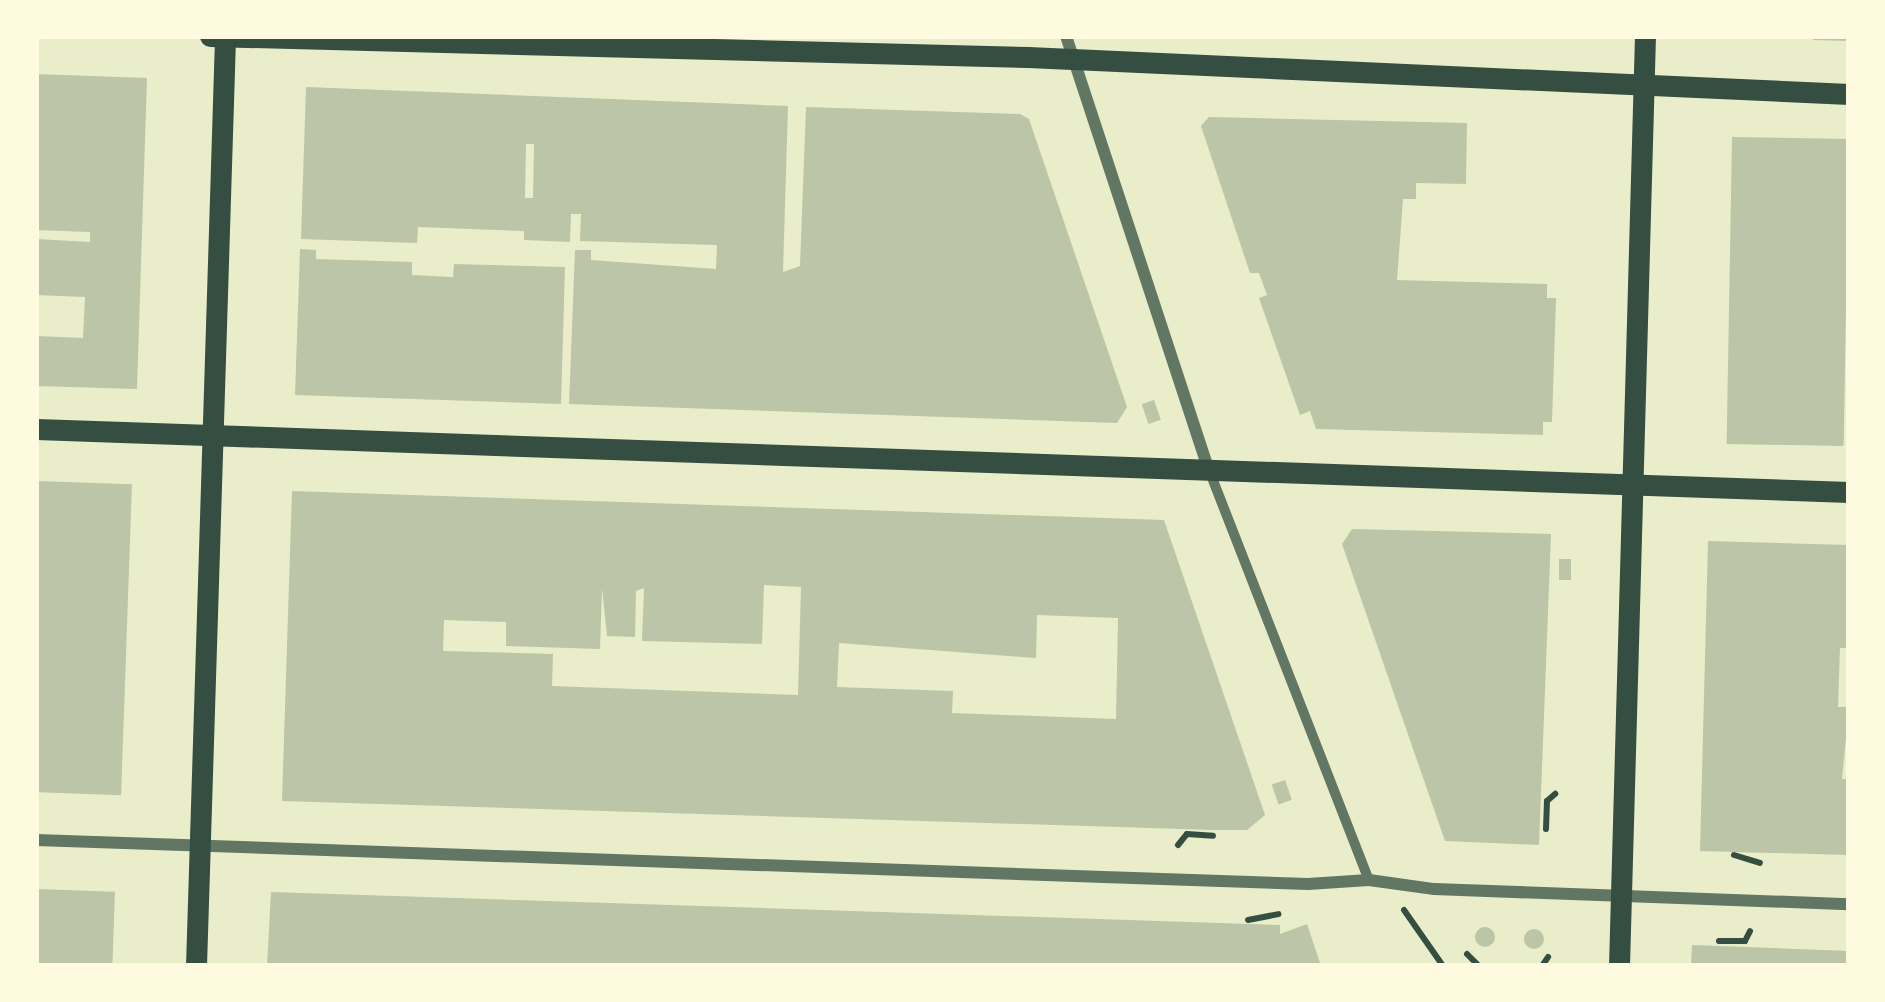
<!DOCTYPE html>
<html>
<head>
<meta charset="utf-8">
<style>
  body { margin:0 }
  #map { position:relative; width:1885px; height:1002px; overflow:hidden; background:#e9edc9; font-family:"Sofia Sans Condensed",sans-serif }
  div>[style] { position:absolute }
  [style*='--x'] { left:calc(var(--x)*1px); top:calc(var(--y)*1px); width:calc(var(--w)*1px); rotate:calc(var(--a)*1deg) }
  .building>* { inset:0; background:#bcc5a7; transform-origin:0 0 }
  .round { border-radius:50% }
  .path>* { height:6px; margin:-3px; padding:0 3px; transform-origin:3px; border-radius:3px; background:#344e41 }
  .pedestrian>* { height:10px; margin:-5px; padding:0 5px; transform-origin:5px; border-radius:5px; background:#617663 }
  .minor>* { height:12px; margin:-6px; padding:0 6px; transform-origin:6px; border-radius:6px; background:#617663 }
  .secondary>* { height:21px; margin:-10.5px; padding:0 10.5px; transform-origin:10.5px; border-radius:10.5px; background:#344e41 }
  span { translate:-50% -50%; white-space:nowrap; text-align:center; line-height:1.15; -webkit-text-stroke:12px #fefae0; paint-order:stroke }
  .frame { position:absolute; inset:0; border:39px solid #fefae0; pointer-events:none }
</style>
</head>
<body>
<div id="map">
  <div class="building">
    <i style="clip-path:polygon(1813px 36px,1849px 36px,1849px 41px,1813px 40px)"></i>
    <i style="clip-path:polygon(36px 74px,147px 78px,137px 389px,36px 386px,36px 336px,83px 338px,85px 297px,36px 295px,36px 239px,90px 242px,90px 232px,36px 230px)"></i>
    <i style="clip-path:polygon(evenodd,306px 87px,788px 106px,783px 272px,800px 266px,806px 107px,1020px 114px,1029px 119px,1127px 407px,1117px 423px,569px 404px,575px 250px,591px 250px,591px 260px,716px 269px,717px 245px,580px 241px,581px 214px,571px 214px,570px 242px,524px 240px,524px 231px,418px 227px,417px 243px,301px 239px,306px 87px,526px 144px,534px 144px,533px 198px,525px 198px,526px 144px)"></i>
    <i style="clip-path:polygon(1209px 117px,1467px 123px,1466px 184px,1416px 183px,1416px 199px,1403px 199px,1397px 280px,1547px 284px,1547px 298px,1556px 298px,1552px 422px,1543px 422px,1543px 435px,1316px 429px,1310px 411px,1300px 415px,1259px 298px,1267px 295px,1259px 273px,1250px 273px,1201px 126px)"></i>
    <i style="left:1732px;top:137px;width:117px;height:307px;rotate:1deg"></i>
    <i style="clip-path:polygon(300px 249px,316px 250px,316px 259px,412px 262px,412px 275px,453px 277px,454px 264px,565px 267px,561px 404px,295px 395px)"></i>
    <i style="left:1154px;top:400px;width:21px;height:13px;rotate:71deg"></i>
    <i style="left:36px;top:481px;width:96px;height:311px;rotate:2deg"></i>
    <i style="clip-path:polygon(evenodd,292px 491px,1164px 520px,1265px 815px,1247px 830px,1213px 830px,282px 801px,292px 491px,764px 585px,801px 587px,798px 695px,552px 686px,553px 654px,443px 651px,444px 620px,506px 622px,506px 646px,600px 649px,602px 588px,607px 636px,635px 637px,636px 591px,644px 588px,642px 641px,762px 644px,764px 585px,292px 491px,1037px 615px,1118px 618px,1116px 719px,952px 713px,953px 691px,837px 687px,839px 643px,1036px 658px,1037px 615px)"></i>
    <i style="clip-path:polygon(1352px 529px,1551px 534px,1539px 845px,1445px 841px,1342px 544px)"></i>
    <i style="clip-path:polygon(1708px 541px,1849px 545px,1849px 648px,1840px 648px,1838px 707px,1849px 707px,1842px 779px,1849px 779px,1849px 855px,1700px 851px)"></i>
    <i style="left:1559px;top:559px;width:12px;height:21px"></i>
    <i style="left:1285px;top:780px;width:21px;height:14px;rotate:71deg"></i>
    <i style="left:36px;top:889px;width:79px;height:77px;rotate:2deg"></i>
    <i style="clip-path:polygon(271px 892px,1280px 925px,1280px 934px,1307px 924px,1321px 966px,267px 966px)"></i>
    <i class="round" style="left:1475px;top:927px;width:20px;height:20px"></i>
    <i class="round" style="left:1524px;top:929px;width:20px;height:20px"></i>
    <i style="clip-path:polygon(1692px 945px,1849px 951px,1849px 966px,1691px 966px)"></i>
  </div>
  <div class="path">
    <i style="--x:1546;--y:829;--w:28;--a:-88"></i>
    <i style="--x:1547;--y:801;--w:11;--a:-41"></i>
    <i style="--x:1178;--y:845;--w:14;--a:-51"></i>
    <i style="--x:1187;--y:834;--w:26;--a:4"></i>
    <i style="--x:1734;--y:855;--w:27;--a:17"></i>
    <i style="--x:1404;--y:910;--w:68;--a:55.1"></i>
    <i style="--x:1248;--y:920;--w:31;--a:-11"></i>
    <i style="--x:1719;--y:941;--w:26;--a:0"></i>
    <i style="--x:1745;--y:941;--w:11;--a:-63"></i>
    <i style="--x:1467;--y:954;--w:17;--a:45"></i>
    <i style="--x:1542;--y:966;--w:11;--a:-56"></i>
  </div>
  <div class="pedestrian">
    <i style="--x:1209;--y:470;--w:440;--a:68.7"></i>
  </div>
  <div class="minor">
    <i style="--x:1066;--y:36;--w:457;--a:71.8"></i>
    <i style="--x:36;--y:840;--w:1273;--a:1.98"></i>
    <i style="--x:1308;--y:884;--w:61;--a:-3.8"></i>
    <i style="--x:1369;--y:880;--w:66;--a:7.9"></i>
    <i style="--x:1434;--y:889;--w:415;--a:2.1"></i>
  </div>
  <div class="secondary">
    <i style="--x:210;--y:36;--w:818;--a:1.47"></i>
    <i style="--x:1028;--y:57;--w:822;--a:2.58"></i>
    <i style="--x:36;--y:429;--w:1814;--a:1.99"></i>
    <i style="--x:196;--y:966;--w:930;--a:-88.21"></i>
    <i style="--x:1619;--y:966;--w:930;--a:-88.4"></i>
  </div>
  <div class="frame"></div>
</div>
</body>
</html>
